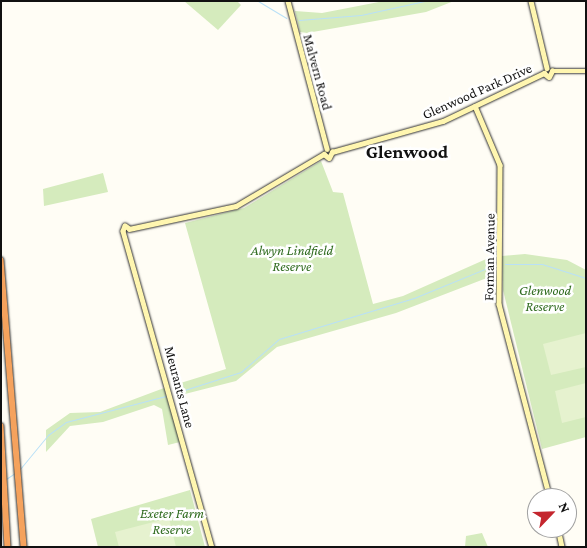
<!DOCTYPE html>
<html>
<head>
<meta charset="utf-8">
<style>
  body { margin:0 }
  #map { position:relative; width:587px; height:548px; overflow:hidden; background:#fffdf5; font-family:"Crimson Pro",serif }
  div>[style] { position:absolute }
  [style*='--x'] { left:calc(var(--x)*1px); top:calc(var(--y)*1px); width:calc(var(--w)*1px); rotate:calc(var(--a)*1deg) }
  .green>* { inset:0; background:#d5ebbd }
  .pitch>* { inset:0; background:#e6f2cf }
  .stream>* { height:1px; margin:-0.5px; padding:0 0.5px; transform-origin:0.5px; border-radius:0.5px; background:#b9e0f7 }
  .roads { filter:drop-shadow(0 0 1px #333) drop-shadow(0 0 1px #333) }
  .secondary>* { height:4.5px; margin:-2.25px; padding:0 2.25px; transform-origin:2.25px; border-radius:2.25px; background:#fff6b0 }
  .highway>* { height:5.5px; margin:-2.75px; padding:0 2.75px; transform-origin:2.75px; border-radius:2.75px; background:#f5a25d }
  span { translate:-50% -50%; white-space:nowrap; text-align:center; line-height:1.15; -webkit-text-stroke:5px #fff; paint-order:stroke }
  .street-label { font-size:14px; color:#111 }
  .park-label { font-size:14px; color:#2f6b1f; font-style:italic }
  .district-label { font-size:19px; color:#111; font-weight:700 }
  .frame { position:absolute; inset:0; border:2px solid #111; pointer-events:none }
  .north { position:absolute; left:527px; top:488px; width:50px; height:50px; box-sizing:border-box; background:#fff; border:1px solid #a0a0a0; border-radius:50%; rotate:66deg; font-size:14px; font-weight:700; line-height:20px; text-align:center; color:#111 }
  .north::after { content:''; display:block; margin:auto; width:18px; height:22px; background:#c4262e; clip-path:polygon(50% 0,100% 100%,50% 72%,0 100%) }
</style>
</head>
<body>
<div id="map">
  <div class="green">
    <i style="clip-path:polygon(184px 1px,237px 1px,241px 5px,218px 30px)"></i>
    <i style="clip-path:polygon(384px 1px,454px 1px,426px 12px,307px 33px,300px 32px,295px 11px,322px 13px)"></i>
    <i style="clip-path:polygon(321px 161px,333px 192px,343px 193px,373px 304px,343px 312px,403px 296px,493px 256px,492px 276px,396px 313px,277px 347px,236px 381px,177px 396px,174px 385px,226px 369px,185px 223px,244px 208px)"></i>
    <i style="clip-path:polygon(103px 173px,108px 192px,44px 206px,43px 189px)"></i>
    <i style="clip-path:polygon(525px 254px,567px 260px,586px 270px,586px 437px,542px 449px,503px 290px,502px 256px)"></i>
    <i style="clip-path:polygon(164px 388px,180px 442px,168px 445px,162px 409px,154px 405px,103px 422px,70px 426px,46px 452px,46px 430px,70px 413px,100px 412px)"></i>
    <i style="clip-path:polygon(190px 490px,205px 547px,98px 547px,91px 519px)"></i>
    <i style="clip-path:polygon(482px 533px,488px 547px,465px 547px,466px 536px)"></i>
  </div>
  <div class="pitch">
    <i style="clip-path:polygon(586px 333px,586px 367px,551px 375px,543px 344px)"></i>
    <i style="clip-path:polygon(586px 383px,586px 417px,562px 423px,555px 391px)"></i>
    <i style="clip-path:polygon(169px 518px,176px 547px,119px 547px,115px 532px)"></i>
  </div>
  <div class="stream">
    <i style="--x:258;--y:1;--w:33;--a:31"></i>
    <i style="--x:299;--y:20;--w:62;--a:-4.6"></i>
    <i style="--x:361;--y:15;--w:65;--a:-12.5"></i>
    <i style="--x:505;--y:264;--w:37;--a:0"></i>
    <i style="--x:542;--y:264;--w:46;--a:17.7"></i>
    <i style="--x:175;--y:393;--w:69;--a:-17.7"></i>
    <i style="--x:241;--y:372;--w:50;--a:-41"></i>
    <i style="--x:279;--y:339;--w:141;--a:-16.9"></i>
    <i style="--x:414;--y:298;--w:84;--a:-22.3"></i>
    <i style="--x:20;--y:469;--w:44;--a:-50.5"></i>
    <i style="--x:48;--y:435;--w:22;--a:-36"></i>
    <i style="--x:66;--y:422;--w:103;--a:-14.6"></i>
    <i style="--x:6;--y:479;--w:11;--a:-34"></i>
  </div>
  <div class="roads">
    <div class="secondary">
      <i style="--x:288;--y:1;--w:153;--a:75.2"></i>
      <i style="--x:531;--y:1;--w:69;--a:76.6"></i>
      <i style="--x:552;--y:71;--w:34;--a:0"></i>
      <i style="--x:544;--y:73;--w:6;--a:39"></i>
      <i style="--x:549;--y:77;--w:7;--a:-63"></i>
      <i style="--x:475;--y:106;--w:64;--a:67"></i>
      <i style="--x:500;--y:165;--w:139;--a:90.4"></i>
      <i style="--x:499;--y:304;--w:201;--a:75.3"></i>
      <i style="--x:332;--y:152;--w:115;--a:-15.6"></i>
      <i style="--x:443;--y:121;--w:112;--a:-25.4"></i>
      <i style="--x:324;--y:154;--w:6;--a:39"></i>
      <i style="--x:329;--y:158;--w:7;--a:-63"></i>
      <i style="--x:129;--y:229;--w:5;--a:-143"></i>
      <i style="--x:125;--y:226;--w:5;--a:112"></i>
      <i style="--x:123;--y:231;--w:328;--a:74.3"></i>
      <i style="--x:129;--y:229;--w:109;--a:-12.1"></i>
      <i style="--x:236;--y:206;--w:102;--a:-30.6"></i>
      <i style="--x:558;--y:528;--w:19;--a:78"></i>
    </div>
    <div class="highway">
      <i style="--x:1;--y:260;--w:288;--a:85.4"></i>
      <i style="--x:1;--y:426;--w:121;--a:86.7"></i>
    </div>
  </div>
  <div class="street-label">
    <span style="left:318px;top:72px;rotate:75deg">Malvern Road</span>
    <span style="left:477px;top:91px;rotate:-24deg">Glenwood Park Drive</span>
    <span style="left:489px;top:257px;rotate:-89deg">Forman Avenue</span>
    <span style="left:180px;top:387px;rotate:75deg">Meurants Lane</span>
  </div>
  <div class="park-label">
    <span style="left:292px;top:258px">Alwyn Lindfield<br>Reserve</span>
    <span style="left:545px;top:298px">Glenwood<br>Reserve</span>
    <span style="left:172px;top:521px">Exeter Farm<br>Reserve</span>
  </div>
  <div class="district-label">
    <span style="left:407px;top:152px">Glenwood</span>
  </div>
  <div class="frame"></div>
  <div class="north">N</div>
</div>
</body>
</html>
